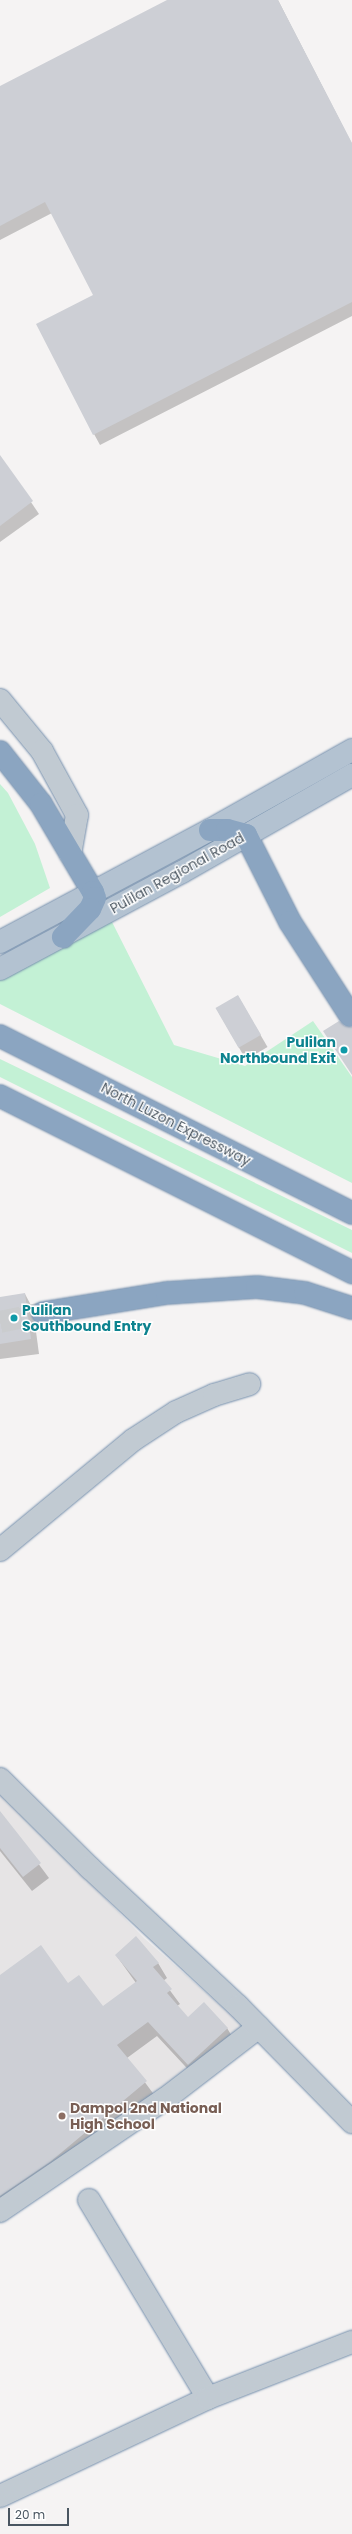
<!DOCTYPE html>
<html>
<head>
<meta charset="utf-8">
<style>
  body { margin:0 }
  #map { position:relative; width:352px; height:2534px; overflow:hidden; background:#f5f3f3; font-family:Poppins,sans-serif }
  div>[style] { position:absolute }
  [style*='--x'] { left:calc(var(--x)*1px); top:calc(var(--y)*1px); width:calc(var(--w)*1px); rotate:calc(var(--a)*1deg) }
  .education>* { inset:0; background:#e6e4e5 }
  .green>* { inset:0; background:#c3f1d5 }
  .shadow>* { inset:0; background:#0003; transform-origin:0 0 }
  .building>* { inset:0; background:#cdcfd5; transform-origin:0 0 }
  .motorway-tunnel>* { height:22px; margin-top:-11px; transform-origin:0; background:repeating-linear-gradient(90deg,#caccce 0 22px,transparent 0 33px) }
  .roads { filter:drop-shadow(0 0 1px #7690ad) drop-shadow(0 0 1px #7690ad) }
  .minor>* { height:22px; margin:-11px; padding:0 11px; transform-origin:11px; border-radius:11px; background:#c1cad2 }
  .tertiary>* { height:22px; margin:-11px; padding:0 11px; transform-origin:11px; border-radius:11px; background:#c1cad2 }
  .primary>* { height:22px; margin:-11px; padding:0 11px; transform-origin:11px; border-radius:11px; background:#b3c2d1 }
  .motorway>* { height:22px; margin:-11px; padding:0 11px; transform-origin:11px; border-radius:11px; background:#8ba5c1 }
  .dots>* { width:11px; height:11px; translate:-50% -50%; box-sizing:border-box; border:2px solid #fff; border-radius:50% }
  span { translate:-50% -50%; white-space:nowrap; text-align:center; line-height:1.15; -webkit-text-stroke:3px #fff; paint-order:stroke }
  .street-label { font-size:14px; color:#4a5661 }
  .culture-label { font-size:14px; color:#0d838f; font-weight:700 }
  .right { translate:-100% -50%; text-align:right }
  .left { translate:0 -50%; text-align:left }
  .education-label { font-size:14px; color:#785e54; font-weight:700 }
  .scale { position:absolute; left:8px; top:2508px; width:61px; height:18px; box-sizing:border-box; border:2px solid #4a5661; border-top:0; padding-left:5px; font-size:12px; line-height:14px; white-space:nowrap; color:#4a5661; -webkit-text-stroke:3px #fff; paint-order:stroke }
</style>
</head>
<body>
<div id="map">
  <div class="education">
    <i style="clip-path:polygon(0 1791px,144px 1938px,247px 2029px,0 2204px)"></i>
  </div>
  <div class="green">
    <i style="clip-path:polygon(0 784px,8px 793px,35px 844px,50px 888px,0 917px)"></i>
    <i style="clip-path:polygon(109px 916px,174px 1045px,245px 1066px,313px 1021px,352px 1077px,352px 1183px,0 1004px,0 975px)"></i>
    <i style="clip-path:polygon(0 1059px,352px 1230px,352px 1253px,0 1077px)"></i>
  </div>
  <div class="shadow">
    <i style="clip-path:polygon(169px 0,278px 0,352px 144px,352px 316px,100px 445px,94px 434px,94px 295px,52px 213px,0 240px,0 87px)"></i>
    <i style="clip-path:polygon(0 456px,39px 514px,0 542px)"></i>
    <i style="left:238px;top:996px;width:59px;height:25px;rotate:60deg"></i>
    <i style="clip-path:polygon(25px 1294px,33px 1309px,39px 1354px,0 1359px,0 1298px)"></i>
    <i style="clip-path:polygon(0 1812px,49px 1878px,32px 1891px,0 1851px)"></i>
    <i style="clip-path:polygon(116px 1955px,158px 1963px,167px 1978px,163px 1981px,180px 2004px,177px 2006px,188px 2018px,227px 2028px,236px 2043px,197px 2079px,157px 2036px,127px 2058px,155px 2096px,0 2207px,0 1977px,68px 1984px,103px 2008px,136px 1983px)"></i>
  </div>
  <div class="building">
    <i style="clip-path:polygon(167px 0,278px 0,352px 143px,352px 302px,93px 435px,36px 324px,93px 295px,45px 202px,0 226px,0 86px)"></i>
    <i style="clip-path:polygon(0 455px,33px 501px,0 526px)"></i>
    <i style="left:238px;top:995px;width:46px;height:26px;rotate:60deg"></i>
    <i style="clip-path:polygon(339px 1021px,345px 1026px,352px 1027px,352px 1075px,323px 1031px)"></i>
    <i style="clip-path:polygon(25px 1293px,31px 1339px,0 1344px,0 1297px)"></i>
    <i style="clip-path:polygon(0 1811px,41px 1863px,23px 1877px,0 1848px)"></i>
    <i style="clip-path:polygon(136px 1936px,159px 1963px,153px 1967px,172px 1989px,167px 1993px,188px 2017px,204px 2002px,228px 2028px,188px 2065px,148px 2022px,117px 2045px,147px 2081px,50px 2162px,0 2196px,0 1975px,41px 1945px,68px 1983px,79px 1975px,103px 2006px,137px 1981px,115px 1955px)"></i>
  </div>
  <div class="motorway-tunnel">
    <i style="--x:0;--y:1322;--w:44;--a:-11.8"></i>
  </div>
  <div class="roads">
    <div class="minor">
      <i style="--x:0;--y:700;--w:66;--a:50.5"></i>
      <i style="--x:42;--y:751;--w:73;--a:61.3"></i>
      <i style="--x:77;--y:815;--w:39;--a:100"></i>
      <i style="--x:0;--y:1550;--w:173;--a:-39.6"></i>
      <i style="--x:133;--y:1440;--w:51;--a:-33.1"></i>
      <i style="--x:176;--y:1412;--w:42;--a:-24.1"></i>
      <i style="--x:214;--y:1395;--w:37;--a:-17"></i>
      <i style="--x:89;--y:2200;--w:231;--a:59"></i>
      <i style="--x:0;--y:2211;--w:199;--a:-34.2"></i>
      <i style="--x:165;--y:2099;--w:118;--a:-37.5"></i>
      <i style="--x:0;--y:2496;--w:230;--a:-25.2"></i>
      <i style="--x:208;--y:2398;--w:155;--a:-21.3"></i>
    </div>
    <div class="tertiary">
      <i style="--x:0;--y:1779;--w:127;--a:44.7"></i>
      <i style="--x:90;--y:1868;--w:202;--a:43"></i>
      <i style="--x:238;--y:2006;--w:163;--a:45.5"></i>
    </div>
    <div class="primary">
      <i style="--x:0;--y:942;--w:238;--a:-28.1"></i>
      <i style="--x:210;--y:830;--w:163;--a:-29.4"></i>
      <i style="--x:0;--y:969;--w:206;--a:-28.1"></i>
      <i style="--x:182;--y:872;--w:196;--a:-29.7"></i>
    </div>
    <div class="motorway">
      <i style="--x:0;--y:752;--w:66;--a:51.7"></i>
      <i style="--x:41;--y:804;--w:102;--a:59.4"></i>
      <i style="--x:93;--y:892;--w:6;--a:72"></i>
      <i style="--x:95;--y:898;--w:12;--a:114"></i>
      <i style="--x:90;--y:909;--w:39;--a:134"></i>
      <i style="--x:210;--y:830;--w:17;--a:0"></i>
      <i style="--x:227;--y:830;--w:20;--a:15"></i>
      <i style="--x:246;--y:835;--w:97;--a:63.2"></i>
      <i style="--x:290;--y:922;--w:111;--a:57.2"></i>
      <i style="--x:0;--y:1036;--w:394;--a:26.7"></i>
      <i style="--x:0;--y:1096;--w:394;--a:26.6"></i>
      <i style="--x:43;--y:1313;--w:126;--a:-9.2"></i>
      <i style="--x:167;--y:1293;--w:90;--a:-3.8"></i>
      <i style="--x:257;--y:1287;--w:48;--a:7.1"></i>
      <i style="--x:305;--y:1293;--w:49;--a:17.7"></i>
    </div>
  </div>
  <div class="dots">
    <i style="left:344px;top:1050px;background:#0f9aa8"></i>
    <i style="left:14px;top:1318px;background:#0f9aa8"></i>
    <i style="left:62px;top:2116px;background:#8d6e63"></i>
  </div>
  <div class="street-label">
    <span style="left:177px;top:873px;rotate:-29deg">Pulilan Regional Road</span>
    <span style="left:176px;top:1124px;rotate:27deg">North Luzon Expressway</span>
  </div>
  <div class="culture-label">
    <span class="right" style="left:336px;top:1050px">Pulilan<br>Northbound Exit</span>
    <span class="left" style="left:22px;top:1318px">Pulilan<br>Southbound Entry</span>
  </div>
  <div class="education-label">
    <span class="left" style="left:70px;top:2116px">Dampol 2nd National<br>High School</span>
  </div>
  <div class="scale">20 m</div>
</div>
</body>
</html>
